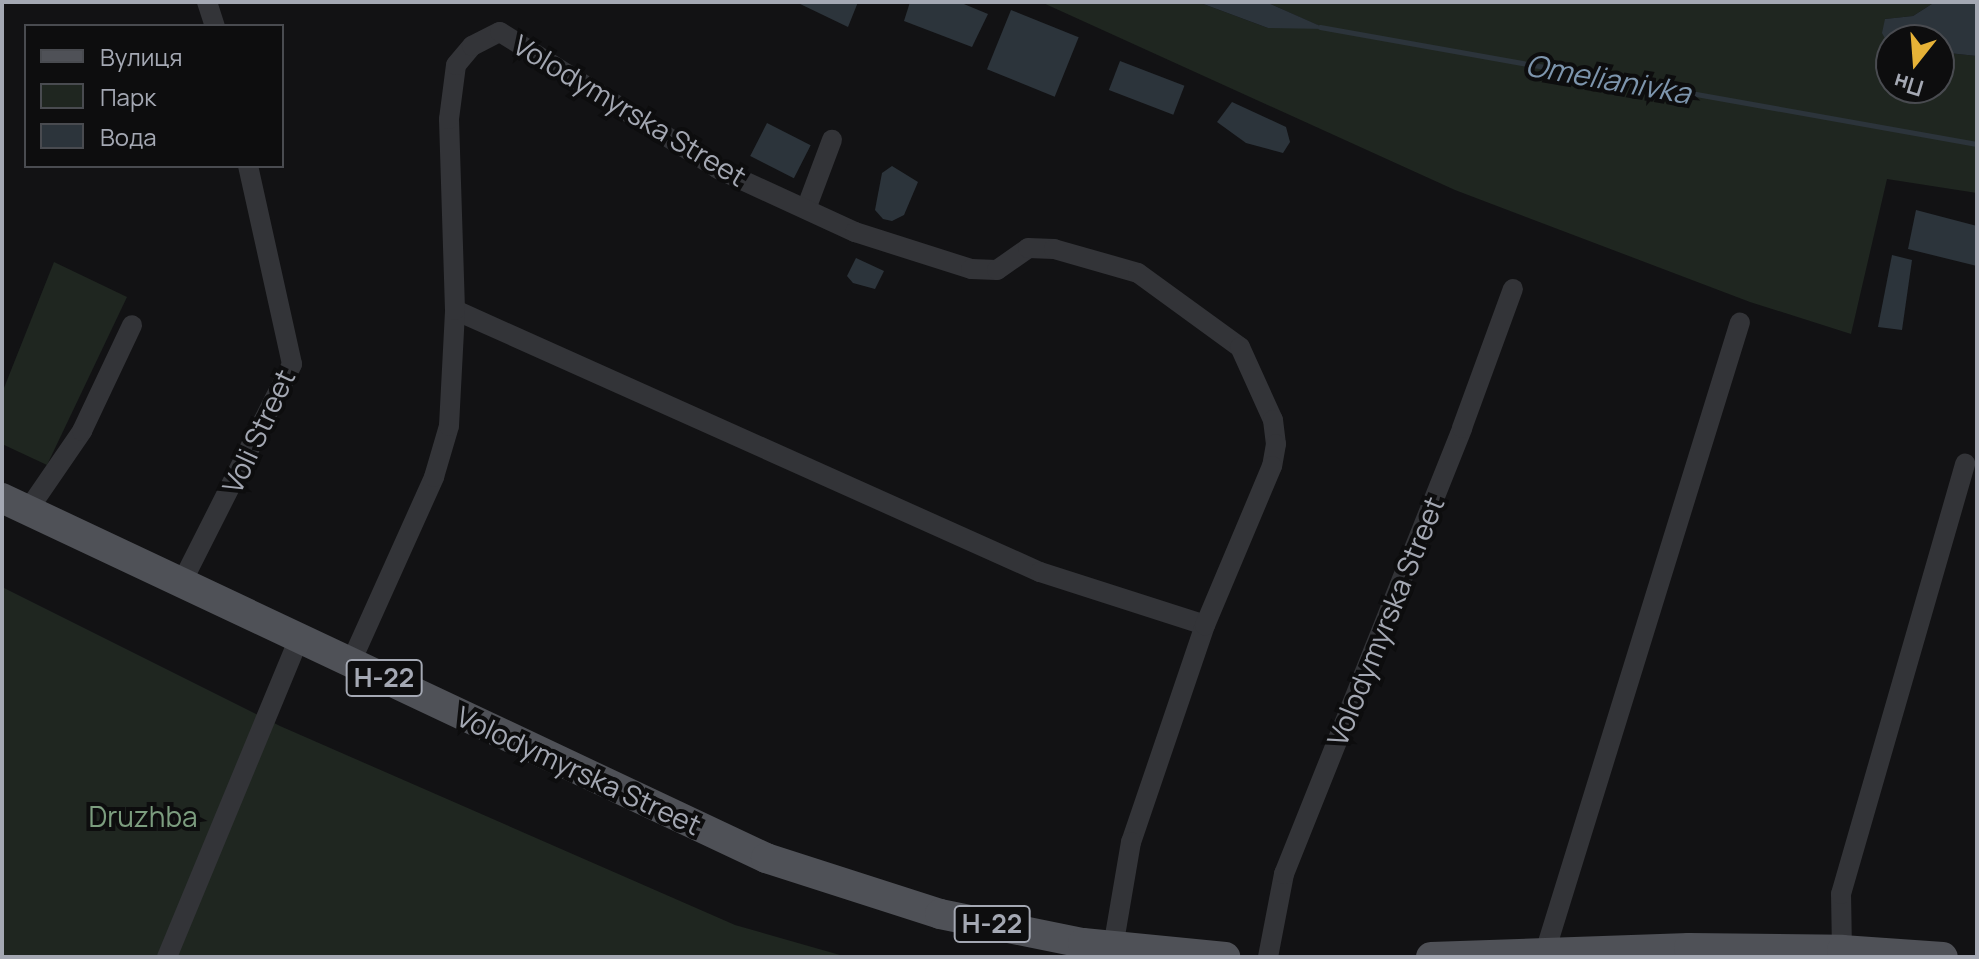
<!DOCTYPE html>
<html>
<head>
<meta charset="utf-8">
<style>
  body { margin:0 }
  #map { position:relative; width:1979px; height:959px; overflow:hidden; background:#121214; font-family:Manrope,sans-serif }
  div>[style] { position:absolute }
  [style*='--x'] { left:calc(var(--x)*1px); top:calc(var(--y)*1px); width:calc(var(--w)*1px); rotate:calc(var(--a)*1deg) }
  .green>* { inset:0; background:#1f2620 }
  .water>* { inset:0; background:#2c343b; transform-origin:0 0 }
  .stream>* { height:5px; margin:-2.5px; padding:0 2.5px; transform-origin:2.5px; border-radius:2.5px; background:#2c343b }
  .minor>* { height:20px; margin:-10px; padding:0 10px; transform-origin:10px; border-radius:10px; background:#333438 }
  .primary>* { height:30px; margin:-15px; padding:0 15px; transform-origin:15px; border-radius:15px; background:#4f5157 }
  span { translate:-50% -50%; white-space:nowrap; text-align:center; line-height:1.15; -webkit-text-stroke:8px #0d0d0e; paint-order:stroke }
  .shield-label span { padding:2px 6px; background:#0d0d0e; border:2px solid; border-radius:6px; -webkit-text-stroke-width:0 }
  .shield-label { font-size:26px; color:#a4a8b3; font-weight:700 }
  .street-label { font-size:28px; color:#a4a8b3 }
  .park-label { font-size:28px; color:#7c9d7f }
  .water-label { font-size:30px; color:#7d95ad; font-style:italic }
  .frame { position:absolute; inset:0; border:4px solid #a4a8b3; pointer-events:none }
  .legend { position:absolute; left:24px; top:24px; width:260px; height:144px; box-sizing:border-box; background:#0d0d0e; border:2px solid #494b50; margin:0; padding:10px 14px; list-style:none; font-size:24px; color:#a4a8b3 }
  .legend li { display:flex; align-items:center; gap:16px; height:40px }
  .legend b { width:40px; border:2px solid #494b50 }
  .north { position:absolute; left:1875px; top:24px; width:80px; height:80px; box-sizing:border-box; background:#0d0d0e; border:2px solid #494b50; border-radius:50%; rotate:197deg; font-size:22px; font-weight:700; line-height:32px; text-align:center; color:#a4a8b3 }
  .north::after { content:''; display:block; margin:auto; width:28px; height:36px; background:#e6b237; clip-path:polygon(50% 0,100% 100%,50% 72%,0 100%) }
</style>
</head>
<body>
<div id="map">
  <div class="green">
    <i style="clip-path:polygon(1041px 2px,1198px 2px,1268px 28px,1324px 28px,1266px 2px,1935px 2px,1913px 16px,1885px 19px,1891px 46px,1891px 88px,1939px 88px,1939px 52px,1977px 56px,1977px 193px,1887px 179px,1851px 334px,1750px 302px,1455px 190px)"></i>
    <i style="clip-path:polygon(54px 262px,127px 297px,47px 465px,2px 444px,2px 393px)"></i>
    <i style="clip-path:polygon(2px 587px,280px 726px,735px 925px,847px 957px,2px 957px)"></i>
  </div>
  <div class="water">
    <i style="clip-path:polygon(796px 2px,858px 2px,848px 27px)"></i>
    <i style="clip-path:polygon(910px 2px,959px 2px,988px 14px,972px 47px,904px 21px)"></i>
    <i style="clip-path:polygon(1198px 2px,1266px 2px,1327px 29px,1268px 28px)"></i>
    <i style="clip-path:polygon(1935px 2px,1977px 2px,1977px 56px,1939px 52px,1939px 40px,1891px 40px,1889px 46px,1882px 33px,1885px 19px,1913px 16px)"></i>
    <i style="left:1011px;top:10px;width:73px;height:64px;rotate:22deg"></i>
    <i style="left:1120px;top:61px;width:69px;height:31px;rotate:21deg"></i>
    <i style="clip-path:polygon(1232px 102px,1286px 127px,1290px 142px,1283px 153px,1246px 143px,1217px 122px)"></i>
    <i style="left:767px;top:123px;width:49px;height:37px;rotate:27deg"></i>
    <i style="clip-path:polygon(892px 166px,918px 182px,904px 215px,892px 221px,883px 219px,875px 210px,882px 173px)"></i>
    <i style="clip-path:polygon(1916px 210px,1977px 226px,1977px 266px,1908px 249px)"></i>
    <i style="clip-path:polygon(1892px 255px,1912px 260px,1902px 330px,1878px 327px)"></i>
    <i style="clip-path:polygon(856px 258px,884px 271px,875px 289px,853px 283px,847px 276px)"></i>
  </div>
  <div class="stream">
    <i style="--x:1320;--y:27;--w:667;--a:10.1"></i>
  </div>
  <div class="minor">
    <i style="--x:207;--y:2;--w:25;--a:72"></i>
    <i style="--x:806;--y:209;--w:74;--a:-69.4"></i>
    <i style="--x:455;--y:310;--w:641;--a:24.13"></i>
    <i style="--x:1040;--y:572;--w:173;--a:17.8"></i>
    <i style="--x:1205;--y:625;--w:229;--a:108.8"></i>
    <i style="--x:1131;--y:842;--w:107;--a:99.7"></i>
    <i style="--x:28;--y:510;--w:96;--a:-55.6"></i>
    <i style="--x:82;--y:431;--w:117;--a:-64.7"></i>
    <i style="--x:182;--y:582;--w:244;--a:-63.2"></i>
    <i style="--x:292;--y:364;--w:203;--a:-102.5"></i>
    <i style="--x:351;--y:662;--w:203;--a:-65.8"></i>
    <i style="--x:434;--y:477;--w:53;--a:-73.6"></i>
    <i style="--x:449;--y:426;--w:116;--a:-87"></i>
    <i style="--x:455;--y:310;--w:191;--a:-91.8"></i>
    <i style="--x:449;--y:119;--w:54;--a:-82.6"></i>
    <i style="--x:456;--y:65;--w:25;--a:-50"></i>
    <i style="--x:472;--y:46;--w:31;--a:-27"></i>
    <i style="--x:500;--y:32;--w:257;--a:32.1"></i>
    <i style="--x:718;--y:169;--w:151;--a:24.7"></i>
    <i style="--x:855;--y:232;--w:122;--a:17.7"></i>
    <i style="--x:971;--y:269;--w:26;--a:2"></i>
    <i style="--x:997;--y:270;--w:38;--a:-35"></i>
    <i style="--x:1028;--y:248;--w:26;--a:2"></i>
    <i style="--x:1054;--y:249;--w:87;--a:15.9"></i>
    <i style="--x:1138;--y:273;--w:126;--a:36"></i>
    <i style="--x:1240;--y:347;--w:80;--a:65.7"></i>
    <i style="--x:1273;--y:420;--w:24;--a:83"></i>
    <i style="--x:1276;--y:444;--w:22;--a:100"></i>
    <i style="--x:1272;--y:466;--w:173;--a:112.8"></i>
    <i style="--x:1842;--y:950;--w:56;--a:-91"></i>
    <i style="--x:1841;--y:894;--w:448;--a:-73.9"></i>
    <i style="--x:1545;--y:952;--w:659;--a:-72.8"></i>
    <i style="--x:167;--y:957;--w:345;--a:-67.5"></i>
    <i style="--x:1268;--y:957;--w:85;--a:-79.1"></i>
    <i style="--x:1284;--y:874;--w:480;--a:-68.2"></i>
    <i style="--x:1462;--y:428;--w:148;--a:-69.9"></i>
  </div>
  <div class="primary">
    <i style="--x:2;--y:498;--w:845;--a:25.23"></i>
    <i style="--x:766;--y:858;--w:183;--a:17.8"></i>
    <i style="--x:940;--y:914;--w:146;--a:11.5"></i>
    <i style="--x:1083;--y:943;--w:143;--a:5.6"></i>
    <i style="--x:1431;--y:957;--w:258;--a:-2"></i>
    <i style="--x:1689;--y:948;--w:153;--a:0.7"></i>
    <i style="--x:1842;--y:950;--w:101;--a:4"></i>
  </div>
  <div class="shield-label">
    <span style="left:384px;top:678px">Н-22</span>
    <span style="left:992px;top:924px">Н-22</span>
  </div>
  <div class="street-label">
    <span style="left:630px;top:110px;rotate:31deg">Volodymyrska Street</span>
    <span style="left:258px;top:431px;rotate:-65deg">Voli Street</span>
    <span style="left:1385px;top:621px;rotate:-68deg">Volodymyrska Street</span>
    <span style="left:579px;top:770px;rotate:25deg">Volodymyrska Street</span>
  </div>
  <div class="park-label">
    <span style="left:143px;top:816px">Druzhba</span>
  </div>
  <div class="water-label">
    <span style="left:1608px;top:79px;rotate:10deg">Omelianivka</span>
  </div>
  <div class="frame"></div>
  <ul class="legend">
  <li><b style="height:10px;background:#4f5157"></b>Вулиця</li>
  <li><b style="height:22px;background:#1f2620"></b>Парк</li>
  <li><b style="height:22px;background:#2c343b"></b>Вода</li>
  </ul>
  <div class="north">Пн</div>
</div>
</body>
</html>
